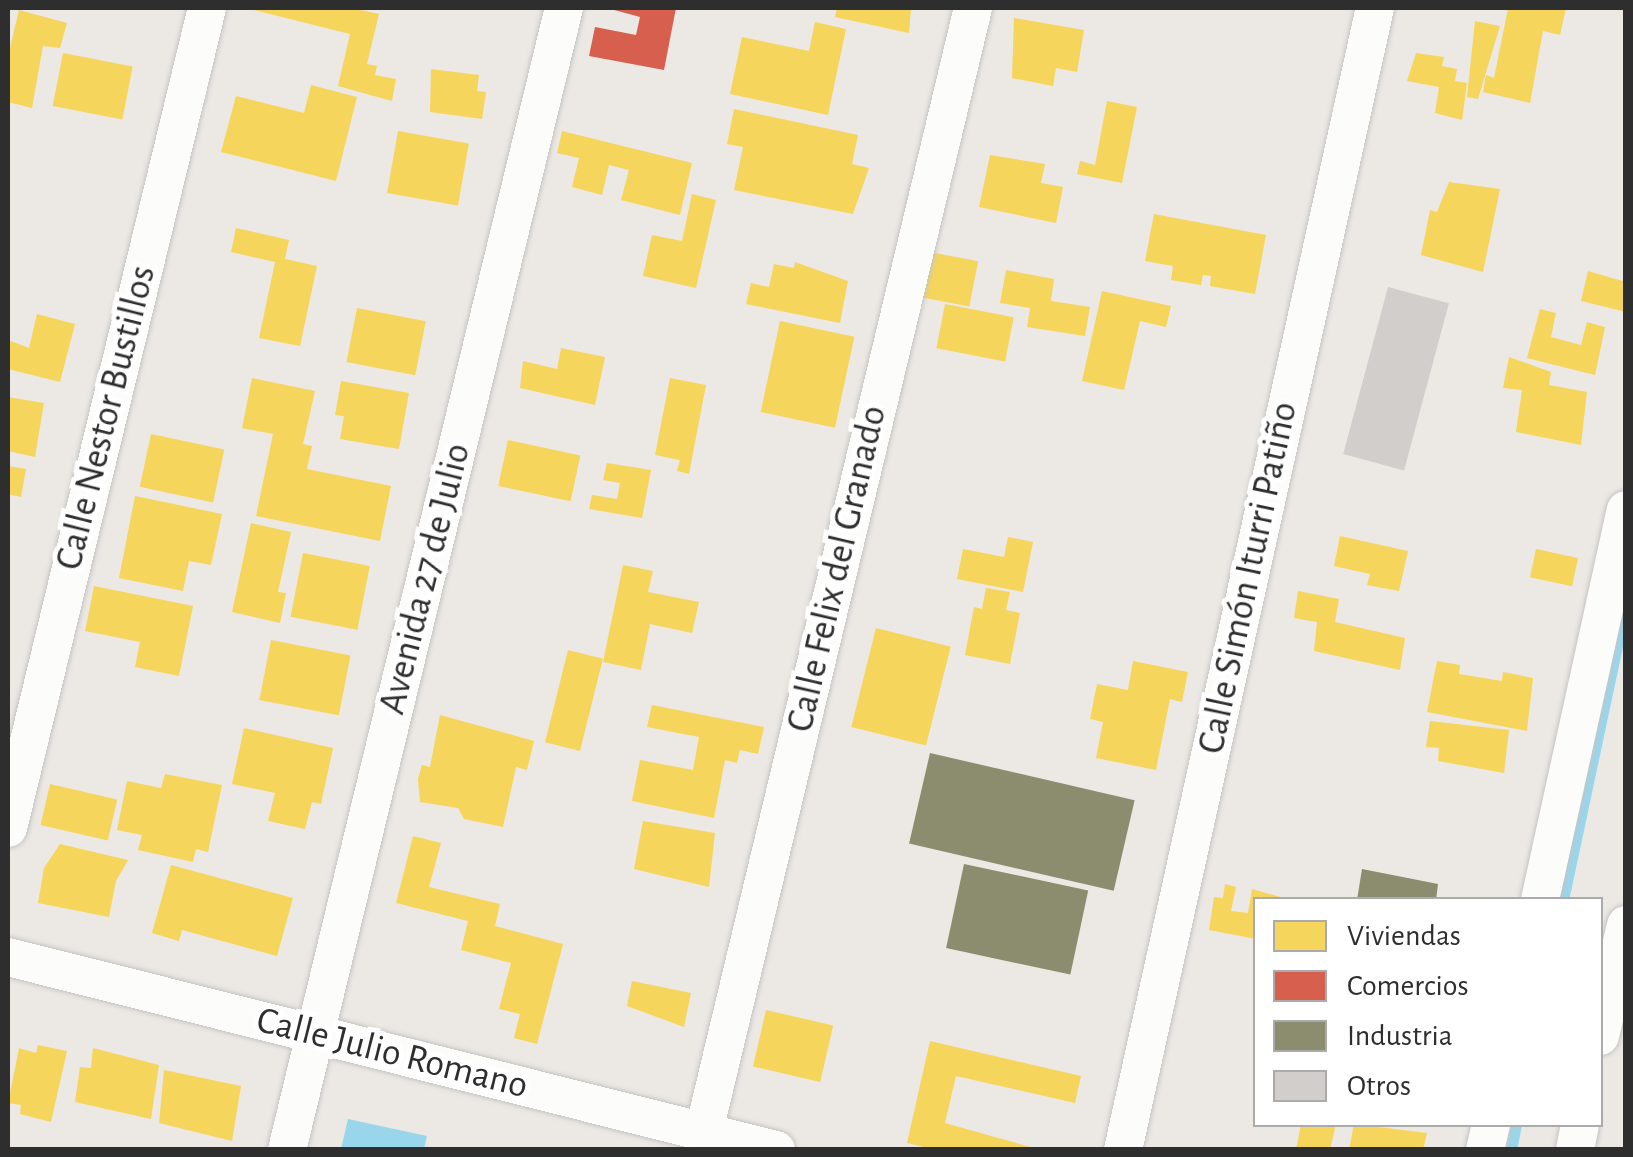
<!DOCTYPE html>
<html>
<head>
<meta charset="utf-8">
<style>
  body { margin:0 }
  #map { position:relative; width:1633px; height:1157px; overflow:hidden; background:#ece8e4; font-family:"Alegreya Sans",sans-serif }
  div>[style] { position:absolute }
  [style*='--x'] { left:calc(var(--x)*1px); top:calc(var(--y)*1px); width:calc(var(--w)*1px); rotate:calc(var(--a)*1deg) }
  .water>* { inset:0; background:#99d6ec }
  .homes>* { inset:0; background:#f6d55c; transform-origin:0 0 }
  .shops>* { inset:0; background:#d6604d }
  .industry>* { inset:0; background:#8c8c6e; transform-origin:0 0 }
  .stream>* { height:11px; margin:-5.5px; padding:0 5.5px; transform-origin:5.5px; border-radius:5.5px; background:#99d6ec }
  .building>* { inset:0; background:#d1cecb; transform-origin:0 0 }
  .roads { filter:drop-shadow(0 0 2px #c5c4c5) drop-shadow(0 0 2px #c5c4c5) }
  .street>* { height:38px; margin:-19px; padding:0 19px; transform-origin:19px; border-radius:19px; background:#fcfcfb }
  span { translate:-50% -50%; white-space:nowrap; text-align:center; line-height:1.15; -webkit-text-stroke:10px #fff; paint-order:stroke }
  .street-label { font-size:38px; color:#2e2e2e }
  .frame { position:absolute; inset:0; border:10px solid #2e2e2e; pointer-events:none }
  .legend { position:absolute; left:1253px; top:897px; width:350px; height:230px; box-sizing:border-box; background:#fff; border:2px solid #ababab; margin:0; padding:12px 18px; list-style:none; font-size:30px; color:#2e2e2e }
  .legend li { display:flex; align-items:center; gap:20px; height:50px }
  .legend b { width:50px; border:2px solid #ababab }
</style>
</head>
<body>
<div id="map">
  <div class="water">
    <i style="clip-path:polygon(348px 1119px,427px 1136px,424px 1149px,341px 1149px)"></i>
  </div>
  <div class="homes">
    <i style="clip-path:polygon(246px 8px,352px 8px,379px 14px,367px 64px,377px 66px,375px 75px,396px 79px,392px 101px,338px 86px,350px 34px)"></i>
    <i style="clip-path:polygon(837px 8px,911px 8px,909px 33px,835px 17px)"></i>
    <i style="clip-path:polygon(1508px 8px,1566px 8px,1560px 35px,1543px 31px,1530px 103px,1483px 92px,1486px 75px,1494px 78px)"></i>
    <i style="clip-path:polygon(19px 10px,67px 23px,60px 48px,43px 46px,32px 108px,8px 102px,8px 56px)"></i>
    <i style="clip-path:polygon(1014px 18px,1084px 30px,1077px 72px,1056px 68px,1053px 86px,1012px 78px)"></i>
    <i style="clip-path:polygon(1475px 21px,1500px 26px,1478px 99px,1467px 97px)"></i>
    <i style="clip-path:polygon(815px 22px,846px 29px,828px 115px,730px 94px,742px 37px,809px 51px)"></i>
    <i style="left:63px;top:53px;width:71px;height:54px;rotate:11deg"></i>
    <i style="clip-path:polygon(1416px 53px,1444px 57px,1442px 66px,1457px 69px,1455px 81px,1467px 83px,1462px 120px,1435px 113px,1439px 87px,1407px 81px)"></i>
    <i style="clip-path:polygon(431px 69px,479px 75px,477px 91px,486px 92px,482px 119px,430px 112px)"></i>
    <i style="clip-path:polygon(311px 85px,357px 97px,336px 181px,221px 152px,236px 96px,304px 113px)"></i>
    <i style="clip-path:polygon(1107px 101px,1137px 107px,1122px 183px,1077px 174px,1080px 161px,1095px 165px)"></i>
    <i style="clip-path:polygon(734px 109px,858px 135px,852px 164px,869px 168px,853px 214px,734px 190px,743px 147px,727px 144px)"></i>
    <i style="left:398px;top:131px;width:72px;height:63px;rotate:10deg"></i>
    <i style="clip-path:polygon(562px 131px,692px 163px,680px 215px,621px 200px,629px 170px,609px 165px,602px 195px,572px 187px,579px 158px,557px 153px)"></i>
    <i style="clip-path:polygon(990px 155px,1045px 164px,1041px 183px,1063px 187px,1056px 223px,979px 207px)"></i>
    <i style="clip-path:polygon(1449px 182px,1500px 189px,1483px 272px,1421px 255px,1430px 210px,1437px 212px)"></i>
    <i style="clip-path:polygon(692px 194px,716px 200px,696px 288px,643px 276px,652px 235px,682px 241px)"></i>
    <i style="clip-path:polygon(1154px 214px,1266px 235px,1255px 294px,1210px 286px,1211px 276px,1203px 275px,1201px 285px,1171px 280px,1173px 266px,1145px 261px)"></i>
    <i style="clip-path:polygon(236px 228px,289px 240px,285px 259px,317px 266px,300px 346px,259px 338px,275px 262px,231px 252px)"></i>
    <i style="left:930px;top:252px;width:49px;height:46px;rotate:11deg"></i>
    <i style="clip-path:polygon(795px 262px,848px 281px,840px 323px,746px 304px,751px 283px,769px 287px,774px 264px,794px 268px)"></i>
    <i style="clip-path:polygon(1006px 270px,1054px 279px,1051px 301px,1090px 307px,1085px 336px,1027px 327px,1030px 308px,1000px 303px)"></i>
    <i style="clip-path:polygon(1588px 271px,1626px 282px,1626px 312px,1581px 301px)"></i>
    <i style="clip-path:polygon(1102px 291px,1171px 306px,1166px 327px,1140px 321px,1124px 390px,1082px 381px)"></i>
    <i style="left:945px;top:304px;width:70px;height:45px;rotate:11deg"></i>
    <i style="left:357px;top:308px;width:70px;height:55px;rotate:11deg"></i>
    <i style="clip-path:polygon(1540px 309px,1556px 313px,1551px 337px,1581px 345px,1587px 322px,1605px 327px,1595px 375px,1527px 358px)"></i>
    <i style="clip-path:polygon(37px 314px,75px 324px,60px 382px,8px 369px,8px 340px,29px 348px)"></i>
    <i style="left:780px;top:321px;width:76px;height:93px;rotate:12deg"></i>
    <i style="clip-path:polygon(561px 348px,605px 357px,595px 405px,520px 388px,523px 361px,557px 369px)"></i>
    <i style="clip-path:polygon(1509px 357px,1551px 372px,1549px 385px,1587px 392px,1581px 445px,1516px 432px,1522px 390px,1503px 388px)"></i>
    <i style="clip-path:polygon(252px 378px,315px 391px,303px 444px,312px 446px,307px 469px,391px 486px,380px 541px,256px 516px,273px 434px,242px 428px)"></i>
    <i style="clip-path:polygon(670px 378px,706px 385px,689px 474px,677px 471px,680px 460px,655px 455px)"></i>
    <i style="clip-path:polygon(341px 381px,409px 393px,399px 449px,340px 439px,344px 416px,335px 415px)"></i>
    <i style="clip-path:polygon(8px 397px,44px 403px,35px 457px,8px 451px)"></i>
    <i style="left:151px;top:434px;width:75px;height:54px;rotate:12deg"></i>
    <i style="left:508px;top:440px;width:74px;height:47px;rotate:12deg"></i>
    <i style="clip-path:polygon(607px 463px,651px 470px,642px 518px,589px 509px,592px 495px,617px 499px,620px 483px,603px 480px)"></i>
    <i style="clip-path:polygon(8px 466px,26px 469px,21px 497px,8px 494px)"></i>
    <i style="clip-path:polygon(135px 496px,222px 514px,211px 565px,189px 561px,183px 591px,119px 578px)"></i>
    <i style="clip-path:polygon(251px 523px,291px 532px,278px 592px,286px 593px,280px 623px,232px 612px)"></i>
    <i style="clip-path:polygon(1340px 536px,1408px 551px,1399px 591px,1367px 585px,1370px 574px,1334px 566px)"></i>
    <i style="clip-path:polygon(1008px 537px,1033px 542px,1023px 592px,957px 579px,963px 549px,1004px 557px)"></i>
    <i style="left:1536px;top:549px;width:43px;height:29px;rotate:12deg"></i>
    <i style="left:303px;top:553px;width:68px;height:65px;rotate:11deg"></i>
    <i style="clip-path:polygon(623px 565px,653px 571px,648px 592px,699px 602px,692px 633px,650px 624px,641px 670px,603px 662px)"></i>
    <i style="clip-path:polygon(94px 586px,193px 606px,179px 676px,135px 667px,140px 642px,85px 631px)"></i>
    <i style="clip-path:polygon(986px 588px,1010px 592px,1006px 610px,1020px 613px,1010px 664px,965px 655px,974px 607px,982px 609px)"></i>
    <i style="clip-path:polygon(1298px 591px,1339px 599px,1335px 622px,1405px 638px,1400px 670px,1314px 651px,1317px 622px,1294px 618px)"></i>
    <i style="left:876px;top:628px;width:77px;height:102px;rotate:14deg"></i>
    <i style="left:271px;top:640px;width:81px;height:61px;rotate:11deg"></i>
    <i style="left:568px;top:650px;width:36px;height:95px;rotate:14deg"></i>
    <i style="clip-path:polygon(1133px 661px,1188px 672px,1182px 702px,1170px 699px,1156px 770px,1096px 758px,1103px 722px,1090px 719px,1097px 684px,1128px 690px)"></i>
    <i style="clip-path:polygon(1437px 661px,1460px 665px,1459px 674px,1502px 681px,1503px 672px,1533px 678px,1527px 731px,1427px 712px)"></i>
    <i style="clip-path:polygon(652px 705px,764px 727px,758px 754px,740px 750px,737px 763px,725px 760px,714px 818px,632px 801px,640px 760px,693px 770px,699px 737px,647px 727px)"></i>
    <i style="clip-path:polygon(440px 715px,534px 741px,527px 770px,516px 767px,503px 827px,464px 819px,458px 808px,420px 802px,418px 779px,422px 765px,430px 767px)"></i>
    <i style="clip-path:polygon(1430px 721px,1509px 730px,1504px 773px,1438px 761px,1439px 748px,1426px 747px)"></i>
    <i style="clip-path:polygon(244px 728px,333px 748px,321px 804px,312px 802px,305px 829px,268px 821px,275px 793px,232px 784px)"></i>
    <i style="clip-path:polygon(165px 774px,222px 785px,208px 852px,196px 849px,193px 862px,138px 850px,142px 835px,117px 830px,127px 781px,161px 788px)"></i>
    <i style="left:50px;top:784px;width:69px;height:42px;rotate:13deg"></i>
    <i style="clip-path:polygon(643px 821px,715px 833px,709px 887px,634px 869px)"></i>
    <i style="clip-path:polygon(413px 836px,441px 843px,429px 887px,500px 904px,495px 926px,563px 944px,537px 1044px,514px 1038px,520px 1014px,499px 1009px,511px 963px,461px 950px,468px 921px,396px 903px)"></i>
    <i style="clip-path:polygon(60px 844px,128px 860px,116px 881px,109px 917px,38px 903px,44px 868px)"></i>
    <i style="clip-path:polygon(171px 865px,293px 898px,277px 956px,182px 930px,179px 941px,152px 933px)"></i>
    <i style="clip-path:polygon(1225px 884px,1236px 887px,1231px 911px,1248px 913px,1252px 889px,1291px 900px,1256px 900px,1256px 939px,1209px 930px,1214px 897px,1223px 898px)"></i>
    <i style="clip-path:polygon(632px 981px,691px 993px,684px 1027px,627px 1006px)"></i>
    <i style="left:766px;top:1010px;width:69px;height:58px;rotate:13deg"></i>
    <i style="clip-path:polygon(930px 1041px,1081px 1076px,1075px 1103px,956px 1076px,945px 1123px,1041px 1150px,936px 1150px,907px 1143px)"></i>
    <i style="clip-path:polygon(38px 1045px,67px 1051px,51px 1122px,20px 1114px,21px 1105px,8px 1103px,19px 1048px,36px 1053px)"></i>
    <i style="clip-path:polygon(93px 1048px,159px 1065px,151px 1119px,75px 1102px,80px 1067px,91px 1068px)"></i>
    <i style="clip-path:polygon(164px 1070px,241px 1086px,232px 1141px,159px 1123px)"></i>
    <i style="clip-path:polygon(1301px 1124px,1336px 1124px,1330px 1150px,1296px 1150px)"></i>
    <i style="clip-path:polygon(1354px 1124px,1427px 1133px,1423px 1150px,1349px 1150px)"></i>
  </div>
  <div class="shops">
    <i style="clip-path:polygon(607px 8px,676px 8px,664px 70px,589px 56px,595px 27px,636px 35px,640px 17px)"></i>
  </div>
  <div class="industry">
    <i style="left:930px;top:753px;width:210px;height:93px;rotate:13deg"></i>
    <i style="left:964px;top:864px;width:127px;height:86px;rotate:12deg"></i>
    <i style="clip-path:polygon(1362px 869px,1438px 884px,1436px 900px,1357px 900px)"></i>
  </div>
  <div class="stream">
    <i style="--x:1563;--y:900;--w:304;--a:-78"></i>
    <i style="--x:1511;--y:1150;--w:26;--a:-79"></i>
  </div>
  <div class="building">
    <i style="left:1388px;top:287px;width:63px;height:173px;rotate:15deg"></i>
  </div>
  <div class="roads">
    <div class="street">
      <i style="--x:8;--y:828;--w:844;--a:-76.36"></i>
      <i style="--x:1540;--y:900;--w:399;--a:-77.6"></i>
      <i style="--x:8;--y:957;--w:792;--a:14.11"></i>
      <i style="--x:1600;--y:1036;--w:114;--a:-76.8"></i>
      <i style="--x:704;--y:1131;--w:1155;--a:-76.53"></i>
      <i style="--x:287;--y:1150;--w:1175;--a:-76.37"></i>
      <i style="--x:1123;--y:1150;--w:1169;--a:-77.56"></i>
      <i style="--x:1485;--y:1150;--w:27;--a:-77"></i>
      <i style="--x:1575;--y:1150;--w:26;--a:-79"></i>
    </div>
  </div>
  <div class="street-label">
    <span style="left:107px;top:418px;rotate:-76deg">Calle Nestor Bustillos</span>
    <span style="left:838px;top:569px;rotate:-77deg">Calle Felix del Granado</span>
    <span style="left:1249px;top:578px;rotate:-78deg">Calle Simón Iturri Patiño</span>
    <span style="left:426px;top:579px;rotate:-76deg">Avenida 27 de Julio</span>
    <span style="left:392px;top:1054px;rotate:14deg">Calle Julio Romano</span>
  </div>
  <div class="frame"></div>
  <ul class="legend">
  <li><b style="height:28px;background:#f6d55c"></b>Viviendas</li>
  <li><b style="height:28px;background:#d6604d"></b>Comercios</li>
  <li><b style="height:28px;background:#8c8c6e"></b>Industria</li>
  <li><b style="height:28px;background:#d1cecb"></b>Otros</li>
  </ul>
</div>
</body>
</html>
